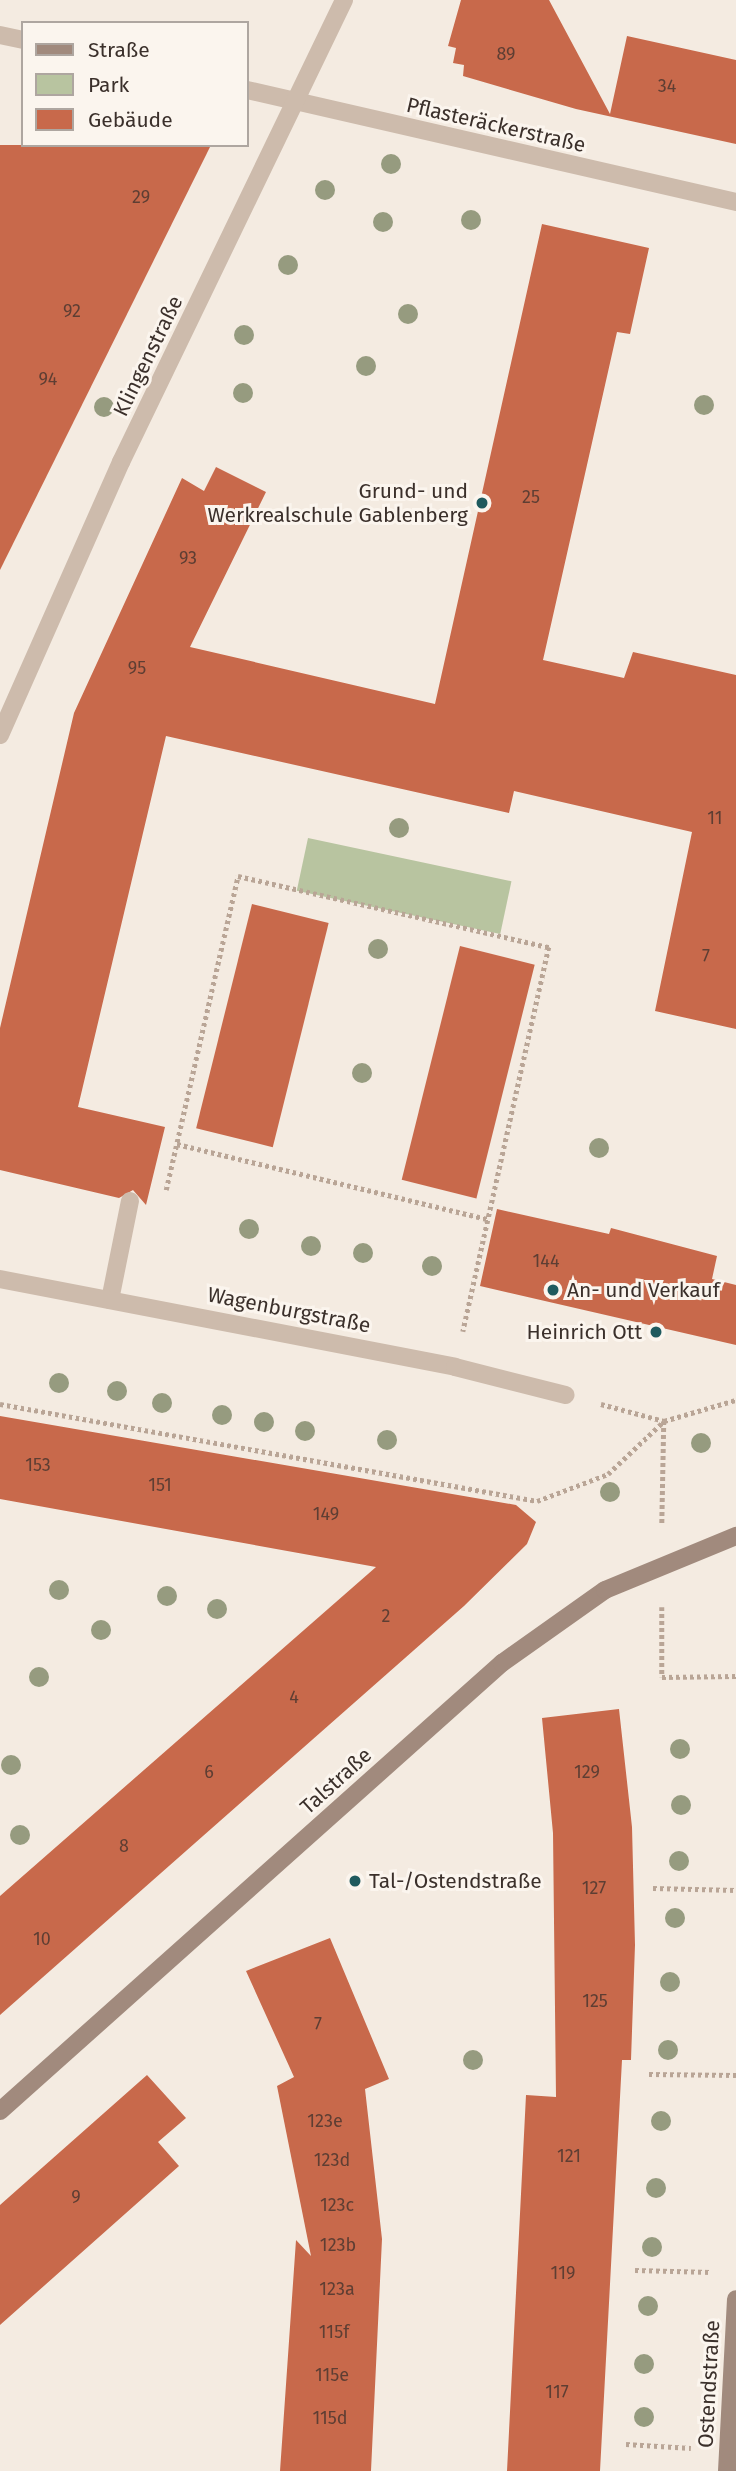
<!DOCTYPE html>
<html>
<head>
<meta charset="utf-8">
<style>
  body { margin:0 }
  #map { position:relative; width:736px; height:2471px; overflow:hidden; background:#f4ebe1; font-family:"Fira Sans",sans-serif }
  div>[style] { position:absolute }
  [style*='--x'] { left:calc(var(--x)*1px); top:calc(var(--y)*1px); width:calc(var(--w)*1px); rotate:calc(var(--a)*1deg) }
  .green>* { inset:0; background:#b8c4a0; transform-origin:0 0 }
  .building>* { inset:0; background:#c8694b; transform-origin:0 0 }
  .path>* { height:4.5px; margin-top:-2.25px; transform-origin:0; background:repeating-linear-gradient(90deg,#b9a596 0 3.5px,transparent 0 7px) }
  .lane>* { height:18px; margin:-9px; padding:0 9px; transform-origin:9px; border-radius:9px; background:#cdbbac }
  .street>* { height:18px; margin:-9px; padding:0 9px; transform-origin:9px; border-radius:9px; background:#cdbbac }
  .secondary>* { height:18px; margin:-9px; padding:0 9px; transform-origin:9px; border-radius:9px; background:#a18a7d }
  .trees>* { width:20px; height:20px; margin:-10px; border-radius:50%; background:#969b7f }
  .dots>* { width:19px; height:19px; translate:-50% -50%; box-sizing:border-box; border:4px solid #fbf5ee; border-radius:50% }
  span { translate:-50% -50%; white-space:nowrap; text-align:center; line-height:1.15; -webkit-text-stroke:6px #fbf5ee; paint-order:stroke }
  .number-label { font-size:18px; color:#5e3e33 }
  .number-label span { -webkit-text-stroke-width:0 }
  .street-label { font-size:21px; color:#3b302b }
  .poi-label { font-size:21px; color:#3b302b }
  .right { translate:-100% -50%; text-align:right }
  .left { translate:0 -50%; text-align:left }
  .legend { position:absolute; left:21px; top:21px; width:228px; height:126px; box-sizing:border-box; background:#fbf5ee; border:2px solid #aea6a0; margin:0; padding:9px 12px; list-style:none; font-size:21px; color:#3b302b }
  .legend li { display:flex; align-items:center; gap:14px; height:35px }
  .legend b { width:35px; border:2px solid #aea6a0 }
</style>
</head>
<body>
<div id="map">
  <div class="green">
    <i style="left:308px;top:838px;width:208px;height:54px;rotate:12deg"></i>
  </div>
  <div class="building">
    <i style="clip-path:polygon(461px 0,549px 0,610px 114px,627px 36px,736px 60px,736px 144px,576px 109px,463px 76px,464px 65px,453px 63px,456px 48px,448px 46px)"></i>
    <i style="clip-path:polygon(0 145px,211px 145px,0 570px)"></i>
    <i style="clip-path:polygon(542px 224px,649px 248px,630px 334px,617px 332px,543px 660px,624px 678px,633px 652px,736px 675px,736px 1029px,655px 1011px,692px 832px,514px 791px,509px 813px,166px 736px,78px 1107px,165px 1127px,146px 1205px,133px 1190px,119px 1198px,0 1170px,0 1028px,74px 713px,182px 478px,204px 491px,216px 467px,266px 492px,190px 647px,435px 704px)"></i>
    <i style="left:252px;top:904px;width:79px;height:231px;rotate:14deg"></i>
    <i style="left:460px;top:946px;width:77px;height:241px;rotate:14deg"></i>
    <i style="clip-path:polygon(497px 1209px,609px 1234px,611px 1228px,717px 1256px,712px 1279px,736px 1285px,736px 1345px,480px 1286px)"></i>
    <i style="clip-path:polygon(0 1416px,516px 1505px,536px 1522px,527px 1544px,464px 1606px,0 2015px,0 1896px,376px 1567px,0 1499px)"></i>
    <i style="clip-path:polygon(619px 1709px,632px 1827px,635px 1945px,631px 2060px,622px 2060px,600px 2471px,507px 2471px,526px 2095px,556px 2097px,553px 1833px,542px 1718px)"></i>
    <i style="clip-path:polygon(330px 1938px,389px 2079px,365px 2089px,382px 2239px,371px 2471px,280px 2471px,296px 2240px,311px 2256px,277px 2086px,294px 2077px,246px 1971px)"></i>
    <i style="clip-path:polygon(147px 2075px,186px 2118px,158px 2142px,179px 2166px,0 2325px,0 2205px)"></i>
  </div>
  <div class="path">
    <i style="--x:177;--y:1144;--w:320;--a:13.6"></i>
    <i style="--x:166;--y:1190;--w:322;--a:-77.1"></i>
    <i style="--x:238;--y:876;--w:319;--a:12.9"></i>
    <i style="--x:549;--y:947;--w:394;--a:102.6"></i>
    <i style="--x:0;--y:1404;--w:546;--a:10.24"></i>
    <i style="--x:537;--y:1501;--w:76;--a:-20.8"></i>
    <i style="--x:608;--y:1474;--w:77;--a:-43.4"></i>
    <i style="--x:664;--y:1421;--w:75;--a:-16.3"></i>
    <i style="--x:601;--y:1404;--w:65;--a:15.1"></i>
    <i style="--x:664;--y:1421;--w:104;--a:91.1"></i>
    <i style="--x:662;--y:1607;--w:70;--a:90"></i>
    <i style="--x:662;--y:1677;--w:74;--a:-0.8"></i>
    <i style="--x:653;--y:1888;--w:83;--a:1.4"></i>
    <i style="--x:649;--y:2074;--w:87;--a:0.7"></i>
    <i style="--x:635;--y:2270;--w:76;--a:1.5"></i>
    <i style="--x:626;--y:2444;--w:65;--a:3.5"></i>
  </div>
  <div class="lane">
    <i style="--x:110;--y:1300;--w:101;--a:-78.6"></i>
  </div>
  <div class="street">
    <i style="--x:0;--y:35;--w:24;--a:12"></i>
    <i style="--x:247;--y:90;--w:502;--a:12.9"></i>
    <i style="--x:0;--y:735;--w:299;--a:-66.1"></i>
    <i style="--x:121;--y:462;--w:513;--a:-64.23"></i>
    <i style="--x:0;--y:1279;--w:463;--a:10.9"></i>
    <i style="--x:455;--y:1367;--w:114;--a:14.2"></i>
  </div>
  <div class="secondary">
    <i style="--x:0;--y:2111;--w:673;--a:-41.75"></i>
    <i style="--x:502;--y:1663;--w:126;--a:-35.3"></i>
    <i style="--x:605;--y:1590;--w:142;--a:-22.4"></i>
    <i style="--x:727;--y:2471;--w:172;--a:-87"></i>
  </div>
  <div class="trees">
    <i style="left:391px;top:164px"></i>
    <i style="left:325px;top:190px"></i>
    <i style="left:471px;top:220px"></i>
    <i style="left:383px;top:222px"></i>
    <i style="left:288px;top:265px"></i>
    <i style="left:408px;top:314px"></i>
    <i style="left:244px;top:335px"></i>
    <i style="left:366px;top:366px"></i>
    <i style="left:243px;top:393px"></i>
    <i style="left:704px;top:405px"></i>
    <i style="left:104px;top:407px"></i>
    <i style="left:399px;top:828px"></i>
    <i style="left:378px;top:949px"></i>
    <i style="left:362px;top:1073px"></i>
    <i style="left:599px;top:1148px"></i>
    <i style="left:249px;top:1229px"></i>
    <i style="left:311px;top:1246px"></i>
    <i style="left:363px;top:1253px"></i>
    <i style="left:432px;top:1266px"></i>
    <i style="left:59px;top:1383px"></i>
    <i style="left:117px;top:1391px"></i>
    <i style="left:162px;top:1403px"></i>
    <i style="left:222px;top:1415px"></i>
    <i style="left:264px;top:1422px"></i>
    <i style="left:305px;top:1431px"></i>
    <i style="left:387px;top:1440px"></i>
    <i style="left:701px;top:1443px"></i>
    <i style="left:610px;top:1492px"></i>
    <i style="left:59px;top:1590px"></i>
    <i style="left:167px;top:1596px"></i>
    <i style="left:217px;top:1609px"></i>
    <i style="left:101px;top:1630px"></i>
    <i style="left:39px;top:1677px"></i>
    <i style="left:680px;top:1749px"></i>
    <i style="left:11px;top:1765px"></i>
    <i style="left:681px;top:1805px"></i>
    <i style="left:20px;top:1835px"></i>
    <i style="left:679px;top:1861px"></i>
    <i style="left:675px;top:1918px"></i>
    <i style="left:670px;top:1982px"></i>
    <i style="left:668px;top:2050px"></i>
    <i style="left:473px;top:2060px"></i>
    <i style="left:661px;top:2121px"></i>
    <i style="left:656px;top:2188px"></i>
    <i style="left:652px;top:2247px"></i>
    <i style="left:648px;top:2306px"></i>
    <i style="left:644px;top:2364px"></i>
    <i style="left:644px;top:2417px"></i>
  </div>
  <div class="dots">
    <i style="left:482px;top:503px;background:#1f5a5e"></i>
    <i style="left:553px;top:1290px;background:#1f5a5e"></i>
    <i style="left:656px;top:1332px;background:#1f5a5e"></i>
    <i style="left:355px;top:1881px;background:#1f5a5e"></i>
  </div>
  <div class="number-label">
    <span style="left:506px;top:54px">89</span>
    <span style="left:667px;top:86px">34</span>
    <span style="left:141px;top:197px">29</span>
    <span style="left:72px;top:311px">92</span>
    <span style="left:48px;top:379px">94</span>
    <span style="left:531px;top:497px">25</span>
    <span style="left:188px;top:558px">93</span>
    <span style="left:137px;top:668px">95</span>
    <span style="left:715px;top:818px">11</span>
    <span style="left:706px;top:956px">7</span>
    <span style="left:546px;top:1261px">144</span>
    <span style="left:38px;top:1465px">153</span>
    <span style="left:160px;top:1485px">151</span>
    <span style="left:326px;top:1514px">149</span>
    <span style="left:386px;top:1616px">2</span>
    <span style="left:294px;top:1697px">4</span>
    <span style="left:209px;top:1772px">6</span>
    <span style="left:587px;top:1772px">129</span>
    <span style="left:124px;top:1846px">8</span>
    <span style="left:594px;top:1888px">127</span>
    <span style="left:42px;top:1939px">10</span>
    <span style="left:595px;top:2001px">125</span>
    <span style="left:318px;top:2024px">7</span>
    <span style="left:325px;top:2121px">123e</span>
    <span style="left:569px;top:2156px">121</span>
    <span style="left:332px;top:2160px">123d</span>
    <span style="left:76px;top:2197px">9</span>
    <span style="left:337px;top:2205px">123c</span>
    <span style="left:338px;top:2245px">123b</span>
    <span style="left:563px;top:2273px">119</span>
    <span style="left:337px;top:2289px">123a</span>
    <span style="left:334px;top:2332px">115f</span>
    <span style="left:332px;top:2375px">115e</span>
    <span style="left:557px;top:2392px">117</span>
    <span style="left:330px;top:2418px">115d</span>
  </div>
  <div class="street-label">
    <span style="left:496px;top:125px;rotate:13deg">Pflasteräckerstraße</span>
    <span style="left:148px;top:356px;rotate:-64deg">Klingenstraße</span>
    <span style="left:289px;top:1310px;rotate:11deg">Wagenburgstraße</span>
    <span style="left:336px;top:1781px;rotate:-42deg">Talstraße</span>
    <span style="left:709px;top:2384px;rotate:-87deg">Ostendstraße</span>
  </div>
  <div class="poi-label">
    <span class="right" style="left:468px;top:503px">Grund- und<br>Werkrealschule Gablenberg</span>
    <span class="left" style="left:567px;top:1290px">An- und Verkauf</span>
    <span class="right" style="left:642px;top:1332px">Heinrich Ott</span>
    <span class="left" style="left:369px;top:1881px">Tal-/Ostendstraße</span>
  </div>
  <ul class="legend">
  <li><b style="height:9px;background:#a18a7d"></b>Straße</li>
  <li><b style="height:19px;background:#b8c4a0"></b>Park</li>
  <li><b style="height:19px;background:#c8694b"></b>Gebäude</li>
  </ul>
</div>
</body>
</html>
